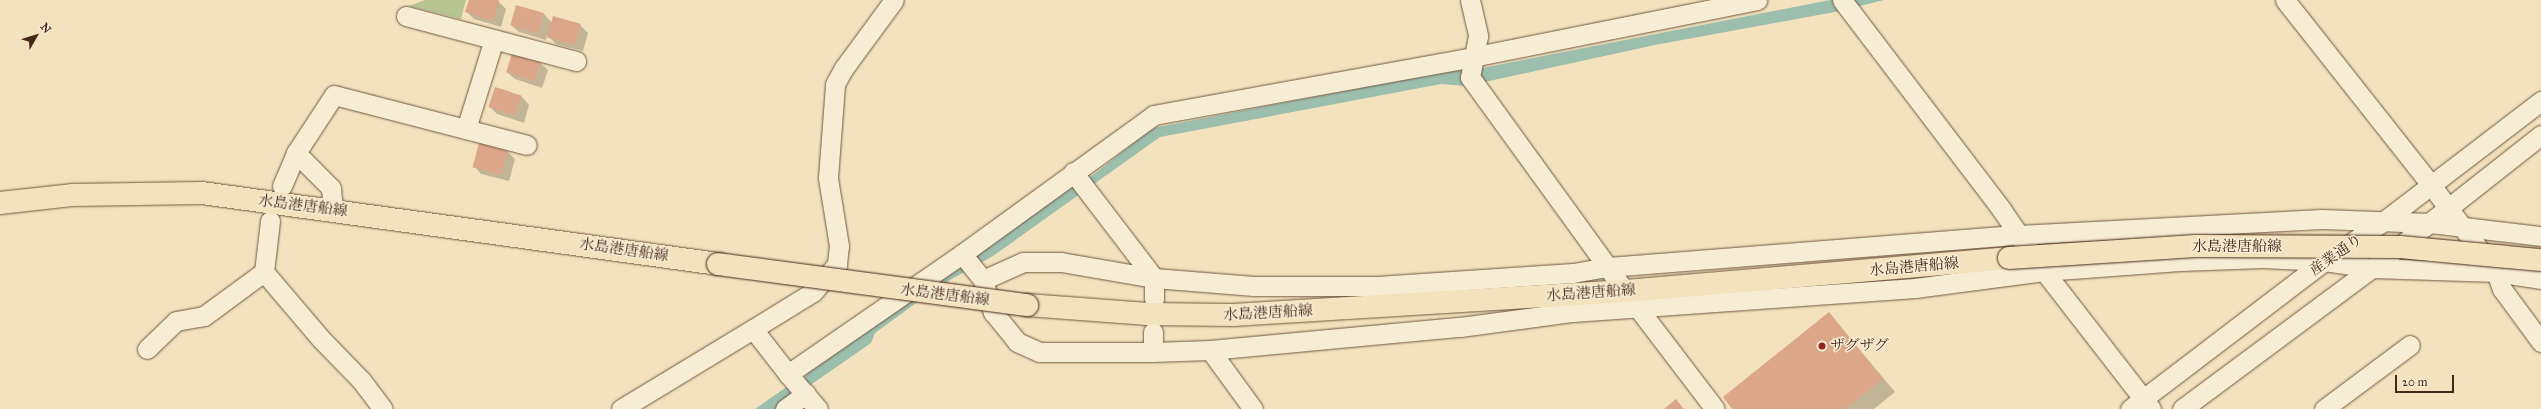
<!DOCTYPE html>
<html>
<head>
<meta charset="utf-8">
<style>
  body { margin:0 }
  #map { position:relative; width:2541px; height:409px; overflow:hidden; background:#f3e2bd; font-family:"IM FELL Great Primer","Noto Serif JP",serif }
  div>[style] { position:absolute }
  [style*='--x'] { left:calc(var(--x)*1px); top:calc(var(--y)*1px); width:calc(var(--w)*1px); rotate:calc(var(--a)*1deg) }
  .green>* { inset:0; background:#b9c493 }
  .water>* { inset:0; background:#9cbead }
  .shadow>* { inset:0; background:#0003 }
  .building>* { inset:0; background:#dba788; transform-origin:0 0 }
  .roads { filter:drop-shadow(0 0 1px #715642) drop-shadow(0 0 1px #715642) }
  .minor>* { height:19px; margin:-9.5px; padding:0 9.5px; transform-origin:9.5px; border-radius:9.5px; background:#f7ecd4 }
  .major>* { height:22px; margin:-11px; padding:0 11px; transform-origin:11px; border-radius:11px; background:#f3e2bd }
  .bridges { filter:drop-shadow(0 0 1px #462719) drop-shadow(0 0 1px #462719) }
  .major-bridge>* { height:22px; margin:-11px; padding:0 11px; transform-origin:11px; border-radius:11px; background:#f3e2bd }
  .dots>* { width:11px; height:11px; translate:-50% -50%; box-sizing:border-box; border:2px solid #f7ecd4; border-radius:50% }
  span { translate:-50% -50%; white-space:nowrap; text-align:center; line-height:1.15; -webkit-text-stroke:3px #f7ecd4; paint-order:stroke }
  .street-label { font-size:15px; color:#462719 }
  .poi-label { font-size:15px; color:#462719 }
  .left { translate:0 -50%; text-align:left }
  .north { position:absolute; left:16px; top:16px; width:40px; height:40px; -webkit-text-stroke:3px #f7ecd4; paint-order:stroke; rotate:51deg; font-size:11px; font-weight:700; line-height:16px; text-align:center; color:#462719 }
  .north::after { content:''; display:block; margin:auto; width:14px; height:18px; background:#462719; clip-path:polygon(50% 0,100% 100%,50% 72%,0 100%) }
  .scale { position:absolute; left:2395px; top:375px; width:59px; height:18px; box-sizing:border-box; border:2px solid #462719; border-top:0; padding-left:5px; font-size:12px; line-height:14px; white-space:nowrap; color:#462719; -webkit-text-stroke:3px #f7ecd4; paint-order:stroke }
</style>
</head>
<body>
<div id="map">
  <div class="green">
    <i style="clip-path:polygon(425px 0,466px 0,461px 19px,409px 6px)"></i>
  </div>
  <div class="water">
    <i style="clip-path:polygon(1830px 0,1884px 0,1840px 11px,1655px 45px,1466px 86px,1441px 84px,1160px 137px,993px 256px,950px 280px,912px 306px,875px 333px,871px 343px,776px 409px,755px 409px,788px 386px,805px 379px,807px 372px,1073px 185px,1089px 178px,1153px 128px,1437px 73px,1482px 68px)"></i>
  </div>
  <div class="shadow">
    <i style="clip-path:polygon(470px 0,498px 1px,506px 9px,501px 27px,474px 19px,467px 12px)"></i>
    <i style="clip-path:polygon(517px 6px,544px 14px,552px 23px,580px 25px,588px 33px,583px 51px,556px 44px,547px 35px,546px 40px,519px 32px,511px 25px)"></i>
    <i style="clip-path:polygon(540px 63px,548px 70px,542px 88px,515px 79px,507px 72px)"></i>
    <i style="clip-path:polygon(495px 89px,522px 97px,529px 105px,524px 123px,497px 114px,489px 106px)"></i>
    <i style="clip-path:polygon(508px 152px,515px 159px,509px 181px,481px 174px,474px 166px)"></i>
    <i style="clip-path:polygon(1829px 313px,1895px 392px,1874px 409px,1734px 409px)"></i>
  </div>
  <div class="building">
    <i style="clip-path:polygon(469px 0,499px 0,493px 21px,465px 12px)"></i>
    <i style="left:516px;top:5px;width:29px;height:21px;rotate:16deg"></i>
    <i style="left:553px;top:16px;width:29px;height:22px;rotate:16deg"></i>
    <i style="left:512px;top:53px;width:30px;height:20px;rotate:17deg"></i>
    <i style="left:495px;top:87px;width:28px;height:21px;rotate:18deg"></i>
    <i style="left:479px;top:143px;width:30px;height:25px;rotate:15deg"></i>
    <i style="clip-path:polygon(1829px 312px,1883px 379px,1845px 409px,1732px 409px,1723px 397px)"></i>
    <i style="clip-path:polygon(1676px 399px,1684px 409px,1664px 409px)"></i>
  </div>
  <div class="roads">
    <div class="minor">
      <i style="--x:1470;--y:0;--w:37;--a:77"></i>
      <i style="--x:1478;--y:36;--w:42;--a:101"></i>
      <i style="--x:1470;--y:77;--w:264;--a:54.1"></i>
      <i style="--x:1625;--y:291;--w:148;--a:52.7"></i>
      <i style="--x:1842;--y:0;--w:263;--a:52.7"></i>
      <i style="--x:2001;--y:209;--w:75;--a:55.3"></i>
      <i style="--x:2044;--y:271;--w:175;--a:52.2"></i>
      <i style="--x:2285;--y:0;--w:236;--a:51.7"></i>
      <i style="--x:2431;--y:185;--w:109;--a:53.2"></i>
      <i style="--x:2496;--y:272;--w:18;--a:71"></i>
      <i style="--x:2502;--y:289;--w:66;--a:53.7"></i>
      <i style="--x:406;--y:16;--w:176;--a:14.8"></i>
      <i style="--x:466;--y:129;--w:94;--a:-72.7"></i>
      <i style="--x:296;--y:153;--w:49;--a:45"></i>
      <i style="--x:331;--y:188;--w:21;--a:85"></i>
      <i style="--x:1073;--y:172;--w:133;--a:52.6"></i>
      <i style="--x:1154;--y:278;--w:21;--a:90"></i>
      <i style="--x:282;--y:186;--w:36;--a:-67"></i>
      <i style="--x:296;--y:153;--w:69;--a:-56.8"></i>
      <i style="--x:334;--y:95;--w:199;--a:14.5"></i>
      <i style="--x:270;--y:221;--w:51;--a:96.7"></i>
      <i style="--x:264;--y:272;--w:88;--a:49.6"></i>
      <i style="--x:321;--y:339;--w:57;--a:45.7"></i>
      <i style="--x:361;--y:380;--w:36;--a:53"></i>
      <i style="--x:962;--y:254;--w:33;--a:51"></i>
      <i style="--x:983;--y:280;--w:34;--a:73"></i>
      <i style="--x:993;--y:312;--w:38;--a:51"></i>
      <i style="--x:1017;--y:342;--w:24;--a:24"></i>
      <i style="--x:1039;--y:352;--w:114;--a:0"></i>
      <i style="--x:1153;--y:352;--w:57;--a:-2"></i>
      <i style="--x:1210;--y:350;--w:251;--a:-5.3"></i>
      <i style="--x:1460;--y:327;--w:114;--a:-7.6"></i>
      <i style="--x:1573;--y:312;--w:343;--a:-4"></i>
      <i style="--x:1915;--y:288;--w:130;--a:-7.5"></i>
      <i style="--x:2044;--y:271;--w:136;--a:-4.2"></i>
      <i style="--x:2180;--y:261;--w:83;--a:-2.1"></i>
      <i style="--x:2263;--y:258;--w:61;--a:2.8"></i>
      <i style="--x:2324;--y:261;--w:49;--a:8.3"></i>
      <i style="--x:2372;--y:268;--w:124;--a:1.8"></i>
      <i style="--x:2496;--y:272;--w:46;--a:8.8"></i>
      <i style="--x:983;--y:280;--w:44;--a:-24.2"></i>
      <i style="--x:1023;--y:262;--w:38;--a:0"></i>
      <i style="--x:1061;--y:262;--w:94;--a:9.8"></i>
      <i style="--x:1154;--y:278;--w:100;--a:4.6"></i>
      <i style="--x:1254;--y:286;--w:123;--a:0"></i>
      <i style="--x:1377;--y:286;--w:196;--a:-3.8"></i>
      <i style="--x:1573;--y:273;--w:36;--a:-10"></i>
      <i style="--x:1608;--y:267;--w:411;--a:-4.5"></i>
      <i style="--x:2018;--y:235;--w:304;--a:-3"></i>
      <i style="--x:2322;--y:219;--w:108;--a:2.1"></i>
      <i style="--x:2430;--y:223;--w:112;--a:6.7"></i>
      <i style="--x:753;--y:329;--w:70;--a:-31.7"></i>
      <i style="--x:813;--y:292;--w:37;--a:-49"></i>
      <i style="--x:837;--y:264;--w:18;--a:-84"></i>
      <i style="--x:839;--y:246;--w:69;--a:-99.2"></i>
      <i style="--x:828;--y:178;--w:94;--a:-85.7"></i>
      <i style="--x:835;--y:84;--w:18;--a:-61"></i>
      <i style="--x:844;--y:68;--w:84;--a:-53.7"></i>
      <i style="--x:147;--y:349;--w:40;--a:-44"></i>
      <i style="--x:176;--y:321;--w:28;--a:-10"></i>
      <i style="--x:204;--y:316;--w:74;--a:-36.3"></i>
      <i style="--x:1210;--y:350;--w:73;--a:53.9"></i>
      <i style="--x:1153;--y:352;--w:20;--a:-90"></i>
      <i style="--x:621;--y:409;--w:154;--a:-31.2"></i>
      <i style="--x:753;--y:329;--w:57;--a:52.1"></i>
      <i style="--x:785;--y:409;--w:26;--a:-36"></i>
      <i style="--x:818;--y:409;--w:46;--a:-130.6"></i>
      <i style="--x:788;--y:374;--w:211;--a:-34.6"></i>
      <i style="--x:962;--y:254;--w:237;--a:-35.9"></i>
      <i style="--x:1154;--y:115;--w:323;--a:-10.3"></i>
      <i style="--x:1472;--y:57;--w:291;--a:-11.3"></i>
      <i style="--x:2130;--y:409;--w:244;--a:-37.3"></i>
      <i style="--x:2324;--y:261;--w:72;--a:-33.7"></i>
      <i style="--x:2384;--y:221;--w:198;--a:-37.4"></i>
      <i style="--x:2182;--y:409;--w:237;--a:-36.6"></i>
      <i style="--x:2372;--y:268;--w:215;--a:-38.2"></i>
      <i style="--x:2324;--y:409;--w:107;--a:-36.7"></i>
    </div>
    <div class="major">
      <i style="--x:0;--y:203;--w:72;--a:-6.3"></i>
      <i style="--x:72;--y:195;--w:130;--a:-0.9"></i>
      <i style="--x:202;--y:193;--w:521;--a:7.83"></i>
      <i style="--x:1027;--y:305;--w:121;--a:4.3"></i>
      <i style="--x:1148;--y:314;--w:85;--a:0.7"></i>
      <i style="--x:1233;--y:315;--w:393;--a:-3.5"></i>
      <i style="--x:1625;--y:291;--w:385;--a:-4.9"></i>
    </div>
  </div>
  <div class="bridges">
    <div class="major-bridge">
      <i style="--x:2009;--y:258;--w:187;--a:-3.7"></i>
      <i style="--x:2196;--y:246;--w:204;--a:0.3"></i>
      <i style="--x:2400;--y:247;--w:142;--a:5.3"></i>
      <i style="--x:718;--y:264;--w:312;--a:7.6"></i>
    </div>
  </div>
  <div class="dots">
    <i style="left:1822px;top:346px;background:#8f2418"></i>
  </div>
  <div class="street-label">
    <span style="left:303px;top:206px;rotate:7deg">水島港唐船線</span>
    <span style="left:2237px;top:247px">水島港唐船線</span>
    <span style="left:624px;top:250px;rotate:8deg">水島港唐船線</span>
    <span style="left:2336px;top:255px;rotate:-35deg">産業通り</span>
    <span style="left:1914px;top:267px;rotate:-5deg">水島港唐船線</span>
    <span style="left:1591px;top:293px;rotate:-4deg">水島港唐船線</span>
    <span style="left:945px;top:295px;rotate:7deg">水島港唐船線</span>
    <span style="left:1268px;top:313px;rotate:-3deg">水島港唐船線</span>
  </div>
  <div class="poi-label">
    <span class="left" style="left:1830px;top:346px">ザグザグ</span>
  </div>
  <div class="north">N</div>
  <div class="scale">20 m</div>
</div>
</body>
</html>
